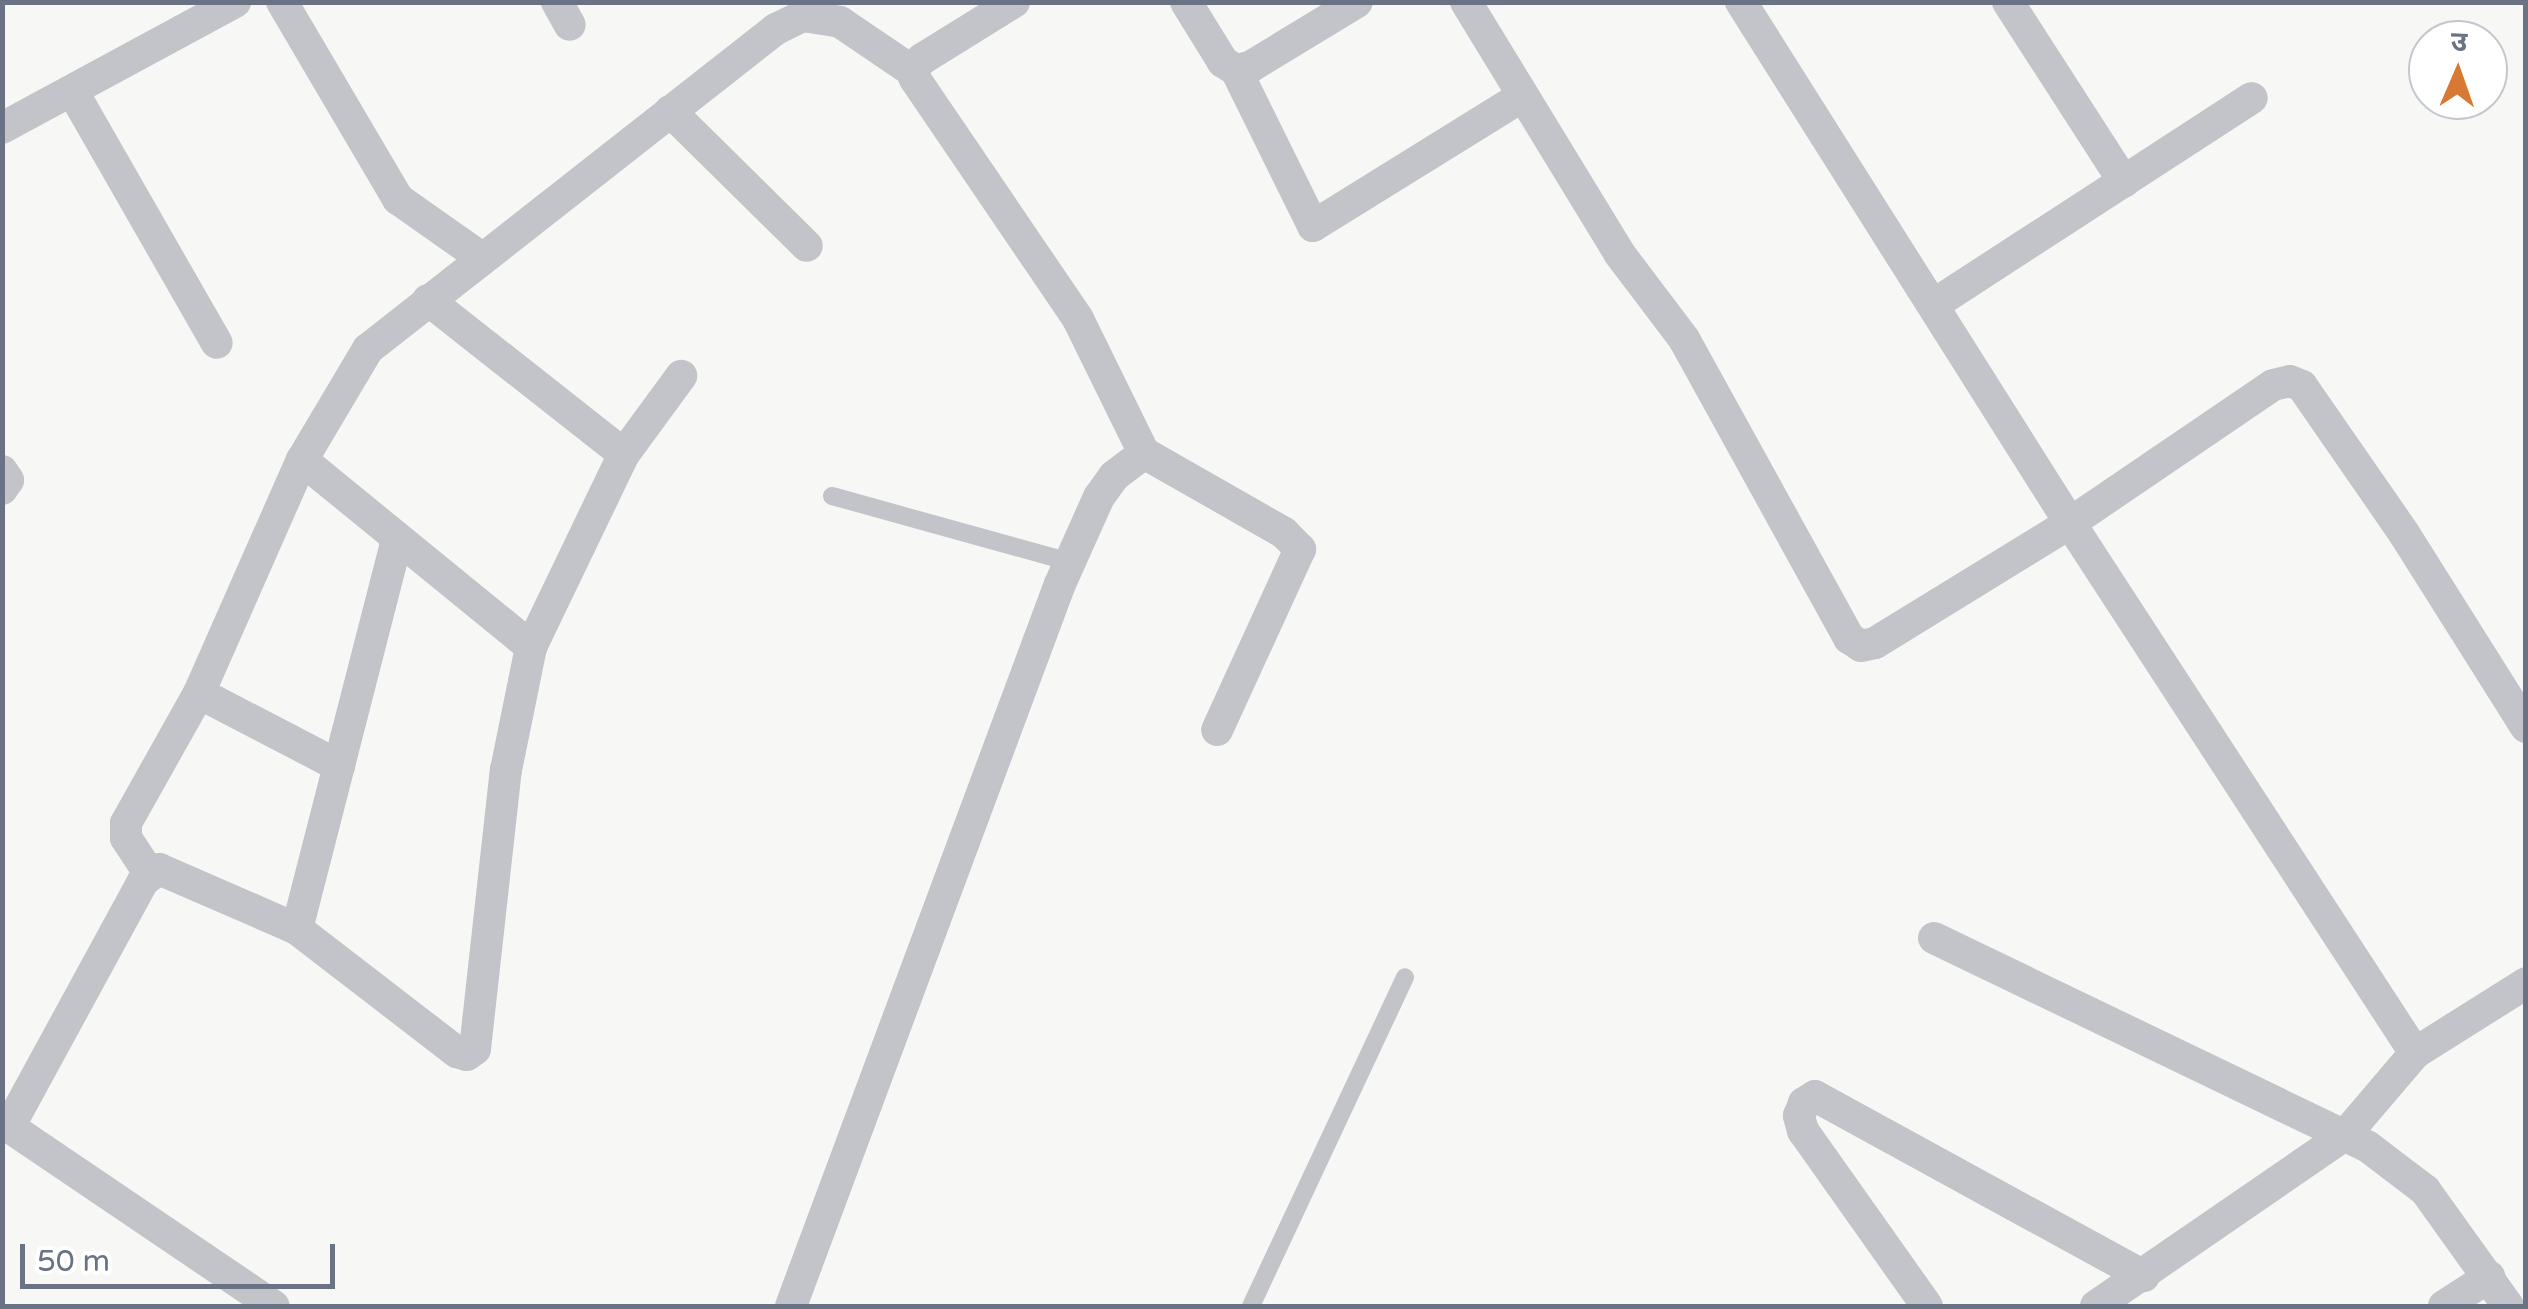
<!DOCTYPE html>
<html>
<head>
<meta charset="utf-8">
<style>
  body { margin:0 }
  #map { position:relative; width:2528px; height:1309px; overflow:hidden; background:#f7f8f5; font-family:"Varela Round","Noto Sans Devanagari",sans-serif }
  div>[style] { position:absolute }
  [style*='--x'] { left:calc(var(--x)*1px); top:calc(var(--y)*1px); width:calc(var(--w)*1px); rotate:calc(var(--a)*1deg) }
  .lane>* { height:18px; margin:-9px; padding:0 9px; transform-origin:9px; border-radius:9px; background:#c2c4c9 }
  .street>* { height:32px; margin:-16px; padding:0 16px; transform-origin:16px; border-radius:16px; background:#c2c4c9 }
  span { translate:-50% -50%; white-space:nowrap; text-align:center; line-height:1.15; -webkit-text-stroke:10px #fff; paint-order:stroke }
  .frame { position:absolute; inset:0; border:5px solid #697384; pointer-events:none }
  .north { position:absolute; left:2408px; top:20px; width:100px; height:100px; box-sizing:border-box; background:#fff; border:2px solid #c3c7ce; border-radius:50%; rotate:2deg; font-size:28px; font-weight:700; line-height:40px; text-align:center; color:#697384 }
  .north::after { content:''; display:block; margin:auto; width:35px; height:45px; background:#d87835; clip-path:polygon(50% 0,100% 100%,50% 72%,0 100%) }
  .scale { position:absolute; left:20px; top:1244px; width:315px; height:45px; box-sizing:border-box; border:5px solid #697384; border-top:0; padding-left:12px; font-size:30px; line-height:35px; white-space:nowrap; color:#697384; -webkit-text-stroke:8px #fff; paint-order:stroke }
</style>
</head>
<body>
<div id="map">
  <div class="lane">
    <i style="--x:832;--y:496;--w:247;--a:15.5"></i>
    <i style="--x:1251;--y:1306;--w:363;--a:-64.9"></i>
  </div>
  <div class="street">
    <i style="--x:282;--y:2;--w:229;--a:59.5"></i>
    <i style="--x:398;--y:199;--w:103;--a:35.1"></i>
    <i style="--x:557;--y:2;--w:26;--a:61"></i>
    <i style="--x:1014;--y:2;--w:108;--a:148.2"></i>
    <i style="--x:922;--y:59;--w:16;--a:135"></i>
    <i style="--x:911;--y:70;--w:10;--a:66"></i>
    <i style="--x:915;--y:79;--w:290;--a:55.8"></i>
    <i style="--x:1078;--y:319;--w:149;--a:63.8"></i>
    <i style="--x:1144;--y:453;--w:161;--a:29.7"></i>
    <i style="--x:1284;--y:533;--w:23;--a:45"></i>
    <i style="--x:1300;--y:549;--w:199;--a:114.6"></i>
    <i style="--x:1186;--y:2;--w:70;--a:58.3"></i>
    <i style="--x:1223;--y:62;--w:15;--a:32"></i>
    <i style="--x:1236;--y:70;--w:14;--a:-12"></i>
    <i style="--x:1250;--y:67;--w:125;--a:-31.3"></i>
    <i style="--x:1466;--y:2;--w:294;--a:58.6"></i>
    <i style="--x:1619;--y:253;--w:108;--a:52.9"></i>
    <i style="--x:1684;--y:339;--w:342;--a:61.1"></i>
    <i style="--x:1849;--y:638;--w:14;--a:34"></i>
    <i style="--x:1861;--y:646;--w:14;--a:-12"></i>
    <i style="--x:1875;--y:643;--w:229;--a:-31.6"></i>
    <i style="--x:2070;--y:523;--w:245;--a:-34.2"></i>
    <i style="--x:2273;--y:385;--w:17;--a:-13"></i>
    <i style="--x:2290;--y:381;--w:13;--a:23"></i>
    <i style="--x:2302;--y:386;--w:181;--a:55.3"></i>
    <i style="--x:2405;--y:535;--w:227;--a:57.8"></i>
    <i style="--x:1741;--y:2;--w:616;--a:57.73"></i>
    <i style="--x:2070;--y:523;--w:632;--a:56.94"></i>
    <i style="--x:2008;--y:2;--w:214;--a:57.2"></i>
    <i style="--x:1236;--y:70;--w:174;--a:63.7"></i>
    <i style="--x:1313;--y:226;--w:247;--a:-31.8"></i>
    <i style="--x:73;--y:92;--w:289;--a:60.2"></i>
    <i style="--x:670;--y:111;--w:192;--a:44.6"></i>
    <i style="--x:2;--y:128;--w:265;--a:-28.4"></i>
    <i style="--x:428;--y:300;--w:249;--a:38.2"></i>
    <i style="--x:1933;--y:305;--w:380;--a:-33"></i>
    <i style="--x:302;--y:460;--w:296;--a:39.2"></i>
    <i style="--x:2;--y:471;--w:11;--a:56"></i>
    <i style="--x:8;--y:480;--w:11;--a:124"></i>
    <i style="--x:199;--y:693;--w:158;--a:27.5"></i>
    <i style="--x:149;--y:873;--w:42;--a:-123.3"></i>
    <i style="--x:126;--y:838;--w:15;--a:-90"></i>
    <i style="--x:126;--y:823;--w:149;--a:-60.7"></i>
    <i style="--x:199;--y:693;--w:255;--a:-66.2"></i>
    <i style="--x:302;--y:460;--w:129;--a:-59.3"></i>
    <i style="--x:368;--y:349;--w:519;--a:-38.11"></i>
    <i style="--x:776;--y:29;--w:30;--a:-26"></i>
    <i style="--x:803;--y:16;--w:37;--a:9"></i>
    <i style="--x:840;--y:22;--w:86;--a:34.1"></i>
    <i style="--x:297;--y:929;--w:402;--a:-75.6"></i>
    <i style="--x:1934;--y:938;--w:480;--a:25.7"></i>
    <i style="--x:2367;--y:1146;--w:73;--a:37.2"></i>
    <i style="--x:2425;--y:1190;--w:143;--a:54.4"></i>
    <i style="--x:2;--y:1122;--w:328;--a:34.1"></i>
    <i style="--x:9;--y:1127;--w:280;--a:-61.4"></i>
    <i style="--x:143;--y:881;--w:20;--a:-37"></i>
    <i style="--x:159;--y:869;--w:150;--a:23.5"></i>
    <i style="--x:297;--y:929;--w:202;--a:37.6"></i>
    <i style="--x:457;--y:1052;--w:10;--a:17"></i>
    <i style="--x:467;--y:1055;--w:10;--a:-37"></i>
    <i style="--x:475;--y:1049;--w:281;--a:-83.7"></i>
    <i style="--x:506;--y:770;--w:126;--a:-78.5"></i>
    <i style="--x:531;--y:647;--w:214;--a:-64.3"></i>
    <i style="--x:624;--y:454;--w:97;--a:-53.8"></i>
    <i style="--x:791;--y:1306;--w:770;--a:-69.57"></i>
    <i style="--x:1060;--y:584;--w:95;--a:-65.9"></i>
    <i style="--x:1099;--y:497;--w:26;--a:-54"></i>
    <i style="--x:1114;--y:476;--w:38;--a:-37"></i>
    <i style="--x:1927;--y:1306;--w:214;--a:-125.3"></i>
    <i style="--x:1803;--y:1131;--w:16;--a:-105"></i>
    <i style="--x:1799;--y:1116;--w:14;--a:-69"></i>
    <i style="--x:1804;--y:1103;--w:13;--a:-32"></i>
    <i style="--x:1815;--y:1096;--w:375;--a:28.7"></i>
    <i style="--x:2096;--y:1306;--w:303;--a:-34.5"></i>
    <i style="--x:2346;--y:1134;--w:106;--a:-49.6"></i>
    <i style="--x:2415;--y:1053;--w:131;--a:-32.2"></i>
    <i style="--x:2444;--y:1306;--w:54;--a:-32.8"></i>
  </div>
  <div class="frame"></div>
  <div class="north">उ</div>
  <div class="scale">50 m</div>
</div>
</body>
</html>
